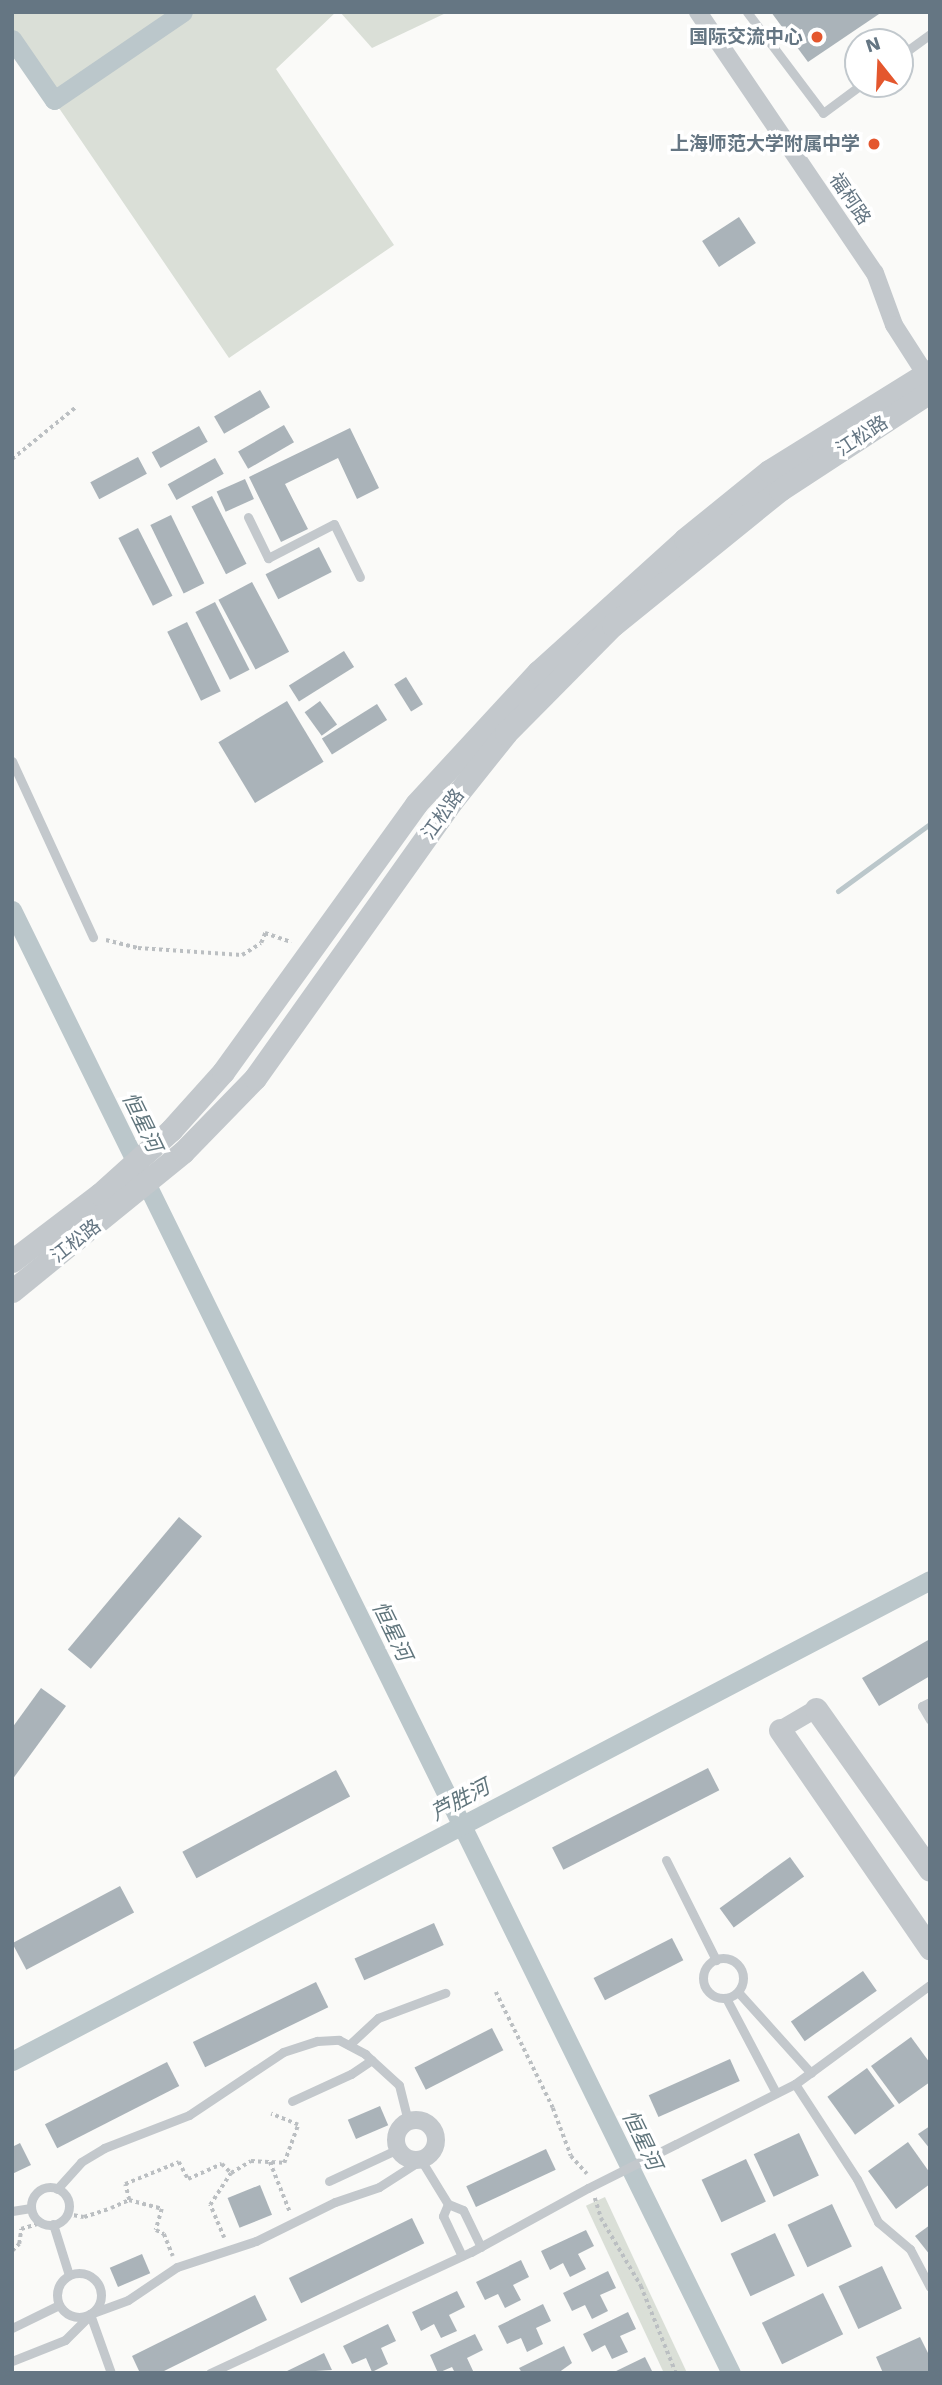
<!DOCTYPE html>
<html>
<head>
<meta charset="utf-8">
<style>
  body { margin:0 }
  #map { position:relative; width:942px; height:2385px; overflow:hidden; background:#fafaf8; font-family:"Work Sans","Noto Sans SC",sans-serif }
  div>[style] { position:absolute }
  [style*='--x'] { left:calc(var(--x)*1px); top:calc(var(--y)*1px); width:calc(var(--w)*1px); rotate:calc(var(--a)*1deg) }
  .green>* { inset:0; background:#dadfd7; transform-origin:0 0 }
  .stream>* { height:5px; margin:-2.5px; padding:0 2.5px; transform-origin:2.5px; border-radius:2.5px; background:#bbc7cb }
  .canal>* { height:19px; margin:-9.5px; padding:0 9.5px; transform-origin:9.5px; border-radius:9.5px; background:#bbc7cb }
  .building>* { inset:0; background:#aab3b9; transform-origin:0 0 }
  .path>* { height:3.5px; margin-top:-1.75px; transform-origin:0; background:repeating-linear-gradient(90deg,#bbbfc2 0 3.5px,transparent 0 7px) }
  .service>* { height:9px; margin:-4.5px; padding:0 4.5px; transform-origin:4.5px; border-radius:4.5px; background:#c3c8cc }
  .service>.ring { margin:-4.5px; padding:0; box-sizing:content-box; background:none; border:9px solid #c3c8cc; border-radius:50% }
  .minor>* { height:18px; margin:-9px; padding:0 9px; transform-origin:9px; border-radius:9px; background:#c3c8cc }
  .minor>.ring { margin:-9px; padding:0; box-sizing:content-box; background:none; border:18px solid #c3c8cc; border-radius:50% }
  .tertiary>* { height:23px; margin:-11.5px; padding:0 11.5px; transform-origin:11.5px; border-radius:11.5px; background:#c3c8cc }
  .service-bridge>* { height:9px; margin:-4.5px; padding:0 4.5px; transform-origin:4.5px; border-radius:4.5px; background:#c3c8cc }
  .dots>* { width:19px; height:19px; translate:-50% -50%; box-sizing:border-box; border:4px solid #fff; border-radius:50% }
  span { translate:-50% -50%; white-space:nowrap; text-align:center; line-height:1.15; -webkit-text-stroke:7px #fff; paint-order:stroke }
  .poi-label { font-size:19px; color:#657683; font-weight:700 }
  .right { translate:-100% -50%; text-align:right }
  .street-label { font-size:19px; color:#657683 }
  .water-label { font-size:21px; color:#60757c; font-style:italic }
  .frame { position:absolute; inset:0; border:14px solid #657683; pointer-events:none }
  .north { position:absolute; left:844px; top:28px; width:70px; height:70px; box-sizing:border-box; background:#fff; border:2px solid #c1c8cd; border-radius:50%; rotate:342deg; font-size:19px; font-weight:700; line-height:28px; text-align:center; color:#657683 }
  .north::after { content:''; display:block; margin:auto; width:24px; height:32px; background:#e4572e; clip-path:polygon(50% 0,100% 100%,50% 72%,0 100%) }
</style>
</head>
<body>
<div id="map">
  <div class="green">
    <i style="clip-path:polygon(12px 12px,336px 12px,276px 69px,394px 245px,229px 358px,12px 39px)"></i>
    <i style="clip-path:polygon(340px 12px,448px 12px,372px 48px)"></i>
    <i style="left:605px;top:2197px;width:194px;height:21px;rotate:65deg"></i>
  </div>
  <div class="stream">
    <i style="--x:838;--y:891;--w:114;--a:-36.1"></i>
  </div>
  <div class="canal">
    <i style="--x:12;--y:39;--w:74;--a:55.5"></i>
    <i style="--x:54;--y:100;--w:156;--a:-34.3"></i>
    <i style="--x:12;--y:910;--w:1630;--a:63.83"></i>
    <i style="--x:12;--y:2061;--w:1036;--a:-27.65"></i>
  </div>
  <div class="building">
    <i style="clip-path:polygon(771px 12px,882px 12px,808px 62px)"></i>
    <i style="left:739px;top:217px;width:31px;height:44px;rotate:57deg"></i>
    <i style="left:260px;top:390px;width:20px;height:53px;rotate:60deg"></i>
    <i style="left:284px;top:425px;width:20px;height:53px;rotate:60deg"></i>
    <i style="left:199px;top:426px;width:18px;height:54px;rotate:61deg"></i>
    <i style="clip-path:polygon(350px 428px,379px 488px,357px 499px,338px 458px,285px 484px,308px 529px,281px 542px,249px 477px)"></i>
    <i style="left:138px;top:457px;width:19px;height:54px;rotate:62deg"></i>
    <i style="left:215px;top:458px;width:18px;height:54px;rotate:61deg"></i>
    <i style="left:245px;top:479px;width:22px;height:31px;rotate:66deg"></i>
    <i style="left:212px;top:496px;width:76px;height:23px;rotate:63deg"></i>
    <i style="left:171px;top:515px;width:76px;height:23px;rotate:64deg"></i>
    <i style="left:138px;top:528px;width:76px;height:22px;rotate:63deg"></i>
    <i style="left:319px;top:547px;width:28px;height:60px;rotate:63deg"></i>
    <i style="left:252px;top:582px;width:79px;height:38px;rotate:62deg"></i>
    <i style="left:215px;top:602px;width:76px;height:22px;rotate:63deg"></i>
    <i style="left:187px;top:622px;width:77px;height:22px;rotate:64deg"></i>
    <i style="left:344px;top:651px;width:19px;height:65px;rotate:58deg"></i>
    <i style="left:406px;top:677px;width:32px;height:14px;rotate:58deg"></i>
    <i style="left:287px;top:701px;width:71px;height:80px;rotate:59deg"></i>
    <i style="left:320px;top:701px;width:29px;height:19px;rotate:54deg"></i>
    <i style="left:377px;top:704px;width:19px;height:65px;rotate:58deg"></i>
    <i style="left:179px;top:1517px;width:30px;height:173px;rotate:40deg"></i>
    <i style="clip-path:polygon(930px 1639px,930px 1676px,879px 1706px,862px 1678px)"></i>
    <i style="clip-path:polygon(41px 1688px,66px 1706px,12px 1780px,12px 1728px)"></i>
    <i style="left:708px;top:1768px;width:25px;height:175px;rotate:63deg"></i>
    <i style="left:336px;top:1770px;width:30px;height:174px;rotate:62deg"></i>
    <i style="left:790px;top:1857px;width:24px;height:87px;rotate:54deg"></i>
    <i style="left:120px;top:1886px;width:30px;height:122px;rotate:62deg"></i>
    <i style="left:434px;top:1923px;width:24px;height:87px;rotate:66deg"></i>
    <i style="left:672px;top:1938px;width:25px;height:88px;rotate:63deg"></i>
    <i style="left:863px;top:1971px;width:24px;height:88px;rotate:55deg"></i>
    <i style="left:316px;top:1982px;width:28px;height:137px;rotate:64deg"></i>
    <i style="left:492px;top:2028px;width:25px;height:87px;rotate:63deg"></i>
    <i style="clip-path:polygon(911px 2037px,930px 2063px,930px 2082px,899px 2104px,871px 2066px)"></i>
    <i style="left:730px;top:2059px;width:24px;height:89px;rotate:66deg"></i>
    <i style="left:167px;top:2062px;width:27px;height:137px;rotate:63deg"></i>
    <i style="left:867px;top:2068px;width:47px;height:49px;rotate:54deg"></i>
    <i style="left:380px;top:2106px;width:21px;height:35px;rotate:67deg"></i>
    <i style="clip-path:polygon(930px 2126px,930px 2149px,918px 2134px)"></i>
    <i style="left:799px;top:2133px;width:47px;height:50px;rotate:65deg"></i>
    <i style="clip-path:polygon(908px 2142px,930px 2173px,930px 2184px,896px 2209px,868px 2171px)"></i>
    <i style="clip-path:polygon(20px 2143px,31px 2165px,12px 2174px,12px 2147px)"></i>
    <i style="left:546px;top:2149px;width:23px;height:88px;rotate:65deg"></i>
    <i style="left:746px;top:2159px;width:47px;height:49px;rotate:65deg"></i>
    <i style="left:260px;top:2185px;width:32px;height:35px;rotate:68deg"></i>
    <i style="left:832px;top:2204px;width:47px;height:49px;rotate:65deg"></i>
    <i style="left:412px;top:2218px;width:28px;height:137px;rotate:64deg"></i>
    <i style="clip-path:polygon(930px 2225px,930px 2255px,915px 2236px)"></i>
    <i style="clip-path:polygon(586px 2230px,594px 2246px,578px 2254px,586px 2269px,570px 2277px,563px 2263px,550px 2270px,541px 2251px)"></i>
    <i style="left:775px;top:2233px;width:47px;height:49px;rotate:65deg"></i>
    <i style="left:142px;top:2254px;width:21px;height:35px;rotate:67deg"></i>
    <i style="clip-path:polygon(521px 2260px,529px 2277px,513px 2285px,521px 2300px,505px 2308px,498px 2294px,485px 2300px,476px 2282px)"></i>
    <i style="left:882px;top:2266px;width:47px;height:48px;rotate:65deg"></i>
    <i style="clip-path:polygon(608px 2271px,616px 2288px,600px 2295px,608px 2311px,592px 2319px,585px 2305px,572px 2311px,563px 2293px)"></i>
    <i style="clip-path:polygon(457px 2291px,465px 2307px,449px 2315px,457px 2331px,441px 2338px,434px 2324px,421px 2331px,412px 2312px)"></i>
    <i style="left:823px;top:2293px;width:46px;height:68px;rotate:64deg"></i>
    <i style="clip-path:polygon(255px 2295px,267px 2320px,160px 2373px,140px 2373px,132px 2356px)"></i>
    <i style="clip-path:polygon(543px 2304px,551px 2321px,536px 2328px,543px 2344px,527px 2352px,521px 2338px,507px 2344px,498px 2326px)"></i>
    <i style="clip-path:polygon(628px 2312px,636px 2329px,620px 2336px,628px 2352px,612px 2359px,605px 2345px,592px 2352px,583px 2334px)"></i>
    <i style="clip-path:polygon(388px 2324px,396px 2341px,381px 2348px,388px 2364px,372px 2372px,366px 2358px,352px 2364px,343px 2346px)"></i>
    <i style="clip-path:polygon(475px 2334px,483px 2350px,467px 2358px,474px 2373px,455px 2373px,452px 2367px,438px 2373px,430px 2355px)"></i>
    <i style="clip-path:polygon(920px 2337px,930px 2357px,930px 2373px,883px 2373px,876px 2357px)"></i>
    <i style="clip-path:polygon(564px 2346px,572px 2363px,558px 2373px,522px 2373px,519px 2368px)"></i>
    <i style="clip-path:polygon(324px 2353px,332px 2370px,283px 2373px)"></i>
    <i style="clip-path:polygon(645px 2357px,653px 2373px,612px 2373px)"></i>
  </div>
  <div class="path">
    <i style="--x:12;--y:459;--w:82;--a:-39.1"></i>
    <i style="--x:106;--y:940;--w:33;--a:14"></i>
    <i style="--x:138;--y:948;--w:104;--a:3.9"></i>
    <i style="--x:242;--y:955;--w:22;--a:-32"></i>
    <i style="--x:261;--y:943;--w:11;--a:-68"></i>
    <i style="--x:265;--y:933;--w:28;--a:19"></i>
    <i style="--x:496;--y:1992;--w:129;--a:63.8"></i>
    <i style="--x:553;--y:2108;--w:51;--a:69.4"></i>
    <i style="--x:571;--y:2156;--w:24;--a:48"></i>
    <i style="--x:270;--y:2162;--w:54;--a:68.2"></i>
    <i style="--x:595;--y:2198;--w:21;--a:73"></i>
    <i style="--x:601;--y:2218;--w:79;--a:59.5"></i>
    <i style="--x:641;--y:2286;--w:94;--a:68.1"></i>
    <i style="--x:129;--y:2200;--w:34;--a:15"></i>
    <i style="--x:162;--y:2209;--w:22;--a:106"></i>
    <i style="--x:156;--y:2230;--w:9;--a:27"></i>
    <i style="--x:164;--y:2234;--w:24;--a:68"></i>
    <i style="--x:67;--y:2214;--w:17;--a:10"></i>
    <i style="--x:84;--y:2217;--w:28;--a:-18"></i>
    <i style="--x:111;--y:2208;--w:20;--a:-24"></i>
    <i style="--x:129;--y:2200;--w:16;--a:-104"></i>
    <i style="--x:125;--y:2184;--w:58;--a:-22.2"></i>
    <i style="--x:179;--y:2162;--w:19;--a:62"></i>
    <i style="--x:188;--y:2179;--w:37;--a:-24"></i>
    <i style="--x:222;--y:2164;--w:13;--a:45"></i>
    <i style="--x:231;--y:2173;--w:23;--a:-31"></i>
    <i style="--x:251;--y:2161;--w:33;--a:3"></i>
    <i style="--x:284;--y:2163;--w:40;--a:-69.8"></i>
    <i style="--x:298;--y:2125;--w:29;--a:-158"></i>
    <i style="--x:224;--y:2238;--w:36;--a:-113"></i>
    <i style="--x:210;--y:2205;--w:38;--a:-57"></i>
    <i style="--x:12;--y:2251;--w:10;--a:-45"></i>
    <i style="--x:19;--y:2244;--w:15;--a:-82"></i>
    <i style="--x:21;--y:2229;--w:21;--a:-17"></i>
  </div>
  <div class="service">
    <i style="--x:747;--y:12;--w:126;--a:53"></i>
    <i style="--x:823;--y:113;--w:49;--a:-36.6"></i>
    <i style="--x:900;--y:56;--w:37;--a:-36"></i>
    <i style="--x:248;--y:517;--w:46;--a:64"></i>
    <i style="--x:268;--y:558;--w:74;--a:-27.3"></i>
    <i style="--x:334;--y:524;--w:59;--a:63.9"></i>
    <i style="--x:12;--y:761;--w:194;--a:65.3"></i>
    <i style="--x:930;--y:1702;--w:9;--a:153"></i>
    <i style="--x:922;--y:1706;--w:16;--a:60"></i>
    <i style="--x:666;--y:1860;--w:112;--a:63.4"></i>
    <i class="ring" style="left:703px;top:1958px;width:31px;height:31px"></i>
    <i style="--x:738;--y:1992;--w:109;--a:48"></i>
    <i style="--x:726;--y:1998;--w:107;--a:62.2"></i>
    <i style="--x:349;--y:2045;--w:40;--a:-43"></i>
    <i style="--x:378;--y:2018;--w:72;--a:-20.5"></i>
    <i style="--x:795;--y:2084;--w:113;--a:56.9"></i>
    <i style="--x:857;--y:2179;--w:48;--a:64"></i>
    <i style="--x:878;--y:2222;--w:42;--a:40.2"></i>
    <i style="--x:910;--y:2249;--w:43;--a:62.2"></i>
    <i style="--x:292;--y:2101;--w:65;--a:-24.6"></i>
    <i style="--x:351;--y:2074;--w:25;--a:-34"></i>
    <i style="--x:676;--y:2144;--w:133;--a:-26.8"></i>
    <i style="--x:795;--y:2084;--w:167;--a:-36.3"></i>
    <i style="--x:329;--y:2181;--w:76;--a:-24.9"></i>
    <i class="ring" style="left:31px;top:2187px;width:29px;height:29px"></i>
    <i style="--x:57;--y:2189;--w:36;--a:-48"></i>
    <i style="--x:81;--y:2162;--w:27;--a:-31"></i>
    <i style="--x:104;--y:2148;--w:91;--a:-21.2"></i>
    <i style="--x:189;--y:2115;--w:113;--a:-33.8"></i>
    <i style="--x:283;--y:2052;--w:36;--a:-18"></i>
    <i style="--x:317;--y:2041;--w:22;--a:-3"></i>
    <i style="--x:339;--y:2040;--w:30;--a:28"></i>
    <i style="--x:365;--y:2054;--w:46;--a:42.4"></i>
    <i style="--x:399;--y:2085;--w:37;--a:76"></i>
    <i style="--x:448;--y:2204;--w:13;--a:113"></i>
    <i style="--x:443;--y:2216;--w:44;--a:64.6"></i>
    <i style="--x:12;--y:2211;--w:19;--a:-9"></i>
    <i style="--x:53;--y:2224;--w:53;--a:72.6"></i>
    <i class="ring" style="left:57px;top:2273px;width:35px;height:35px"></i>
    <i style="--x:12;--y:2328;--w:52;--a:-26.1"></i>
    <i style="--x:12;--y:2361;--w:57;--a:-21.6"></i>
    <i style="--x:65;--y:2340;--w:34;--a:-45"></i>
    <i style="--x:111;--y:2373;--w:63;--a:-109.6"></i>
    <i style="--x:90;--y:2314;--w:40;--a:-20.2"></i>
    <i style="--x:128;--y:2300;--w:59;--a:-34"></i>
    <i style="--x:177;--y:2267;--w:83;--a:-18.2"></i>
    <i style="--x:256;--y:2241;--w:88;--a:-26.3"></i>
    <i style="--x:335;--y:2202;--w:46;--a:-18.8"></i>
    <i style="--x:379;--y:2187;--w:50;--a:-32.7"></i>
    <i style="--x:421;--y:2160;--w:52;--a:58.5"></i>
    <i style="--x:448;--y:2204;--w:16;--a:22"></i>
    <i style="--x:463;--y:2210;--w:41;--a:64.1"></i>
    <i style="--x:210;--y:2373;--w:288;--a:-24.9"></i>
    <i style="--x:471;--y:2252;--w:133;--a:-28.7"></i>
  </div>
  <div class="minor">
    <i style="--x:698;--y:12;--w:315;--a:55.9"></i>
    <i style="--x:875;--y:273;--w:55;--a:69.9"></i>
    <i style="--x:894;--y:325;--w:67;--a:57.3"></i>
    <i style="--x:780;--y:1730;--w:42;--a:-30.3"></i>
    <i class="ring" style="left:396px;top:2120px;width:22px;height:22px"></i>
  </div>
  <div class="tertiary">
    <i style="--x:12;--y:1261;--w:111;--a:-37.3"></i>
    <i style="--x:100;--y:1194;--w:96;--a:-42"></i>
    <i style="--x:171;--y:1130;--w:78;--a:-48.1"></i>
    <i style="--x:223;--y:1072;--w:330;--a:-54.2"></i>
    <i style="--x:416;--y:804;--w:180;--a:-47.3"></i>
    <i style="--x:538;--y:672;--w:198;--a:-42.1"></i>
    <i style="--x:685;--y:539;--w:108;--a:-39"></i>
    <i style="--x:769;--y:471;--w:190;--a:-31.8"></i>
    <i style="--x:12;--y:1291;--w:220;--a:-39.1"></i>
    <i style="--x:183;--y:1152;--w:103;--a:-45.8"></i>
    <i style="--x:255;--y:1078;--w:339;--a:-54.6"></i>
    <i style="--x:451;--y:802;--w:88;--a:-51.4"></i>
    <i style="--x:506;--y:733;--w:152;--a:-45.3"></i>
    <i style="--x:613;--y:625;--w:215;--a:-39"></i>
    <i style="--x:780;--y:490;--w:179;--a:-33.2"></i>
    <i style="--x:816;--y:1709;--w:197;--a:54.7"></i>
    <i style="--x:780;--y:1730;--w:265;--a:55.5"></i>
  </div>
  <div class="service-bridge">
    <i style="--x:588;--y:2188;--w:98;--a:-26.6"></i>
  </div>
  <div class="dots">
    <i style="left:817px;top:37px;background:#e4572e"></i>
    <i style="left:874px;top:144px;background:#e4572e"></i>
  </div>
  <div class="poi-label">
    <span class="right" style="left:803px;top:37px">国际交流中心</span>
    <span class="right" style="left:860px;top:144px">上海师范大学附属中学</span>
  </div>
  <div class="street-label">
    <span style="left:850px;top:199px;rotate:56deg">福柯路</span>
    <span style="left:862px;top:436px;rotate:-33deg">江松路</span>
    <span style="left:443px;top:814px;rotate:-54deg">江松路</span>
    <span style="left:76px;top:1241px;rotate:-38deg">江松路</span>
  </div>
  <div class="water-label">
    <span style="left:142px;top:1122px;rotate:64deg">恒星河</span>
    <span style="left:392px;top:1631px;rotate:64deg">恒星河</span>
    <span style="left:460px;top:1800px;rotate:-28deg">芦胜河</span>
    <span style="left:642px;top:2140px;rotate:64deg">恒星河</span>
  </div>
  <div class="frame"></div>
  <div class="north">N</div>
</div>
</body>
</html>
